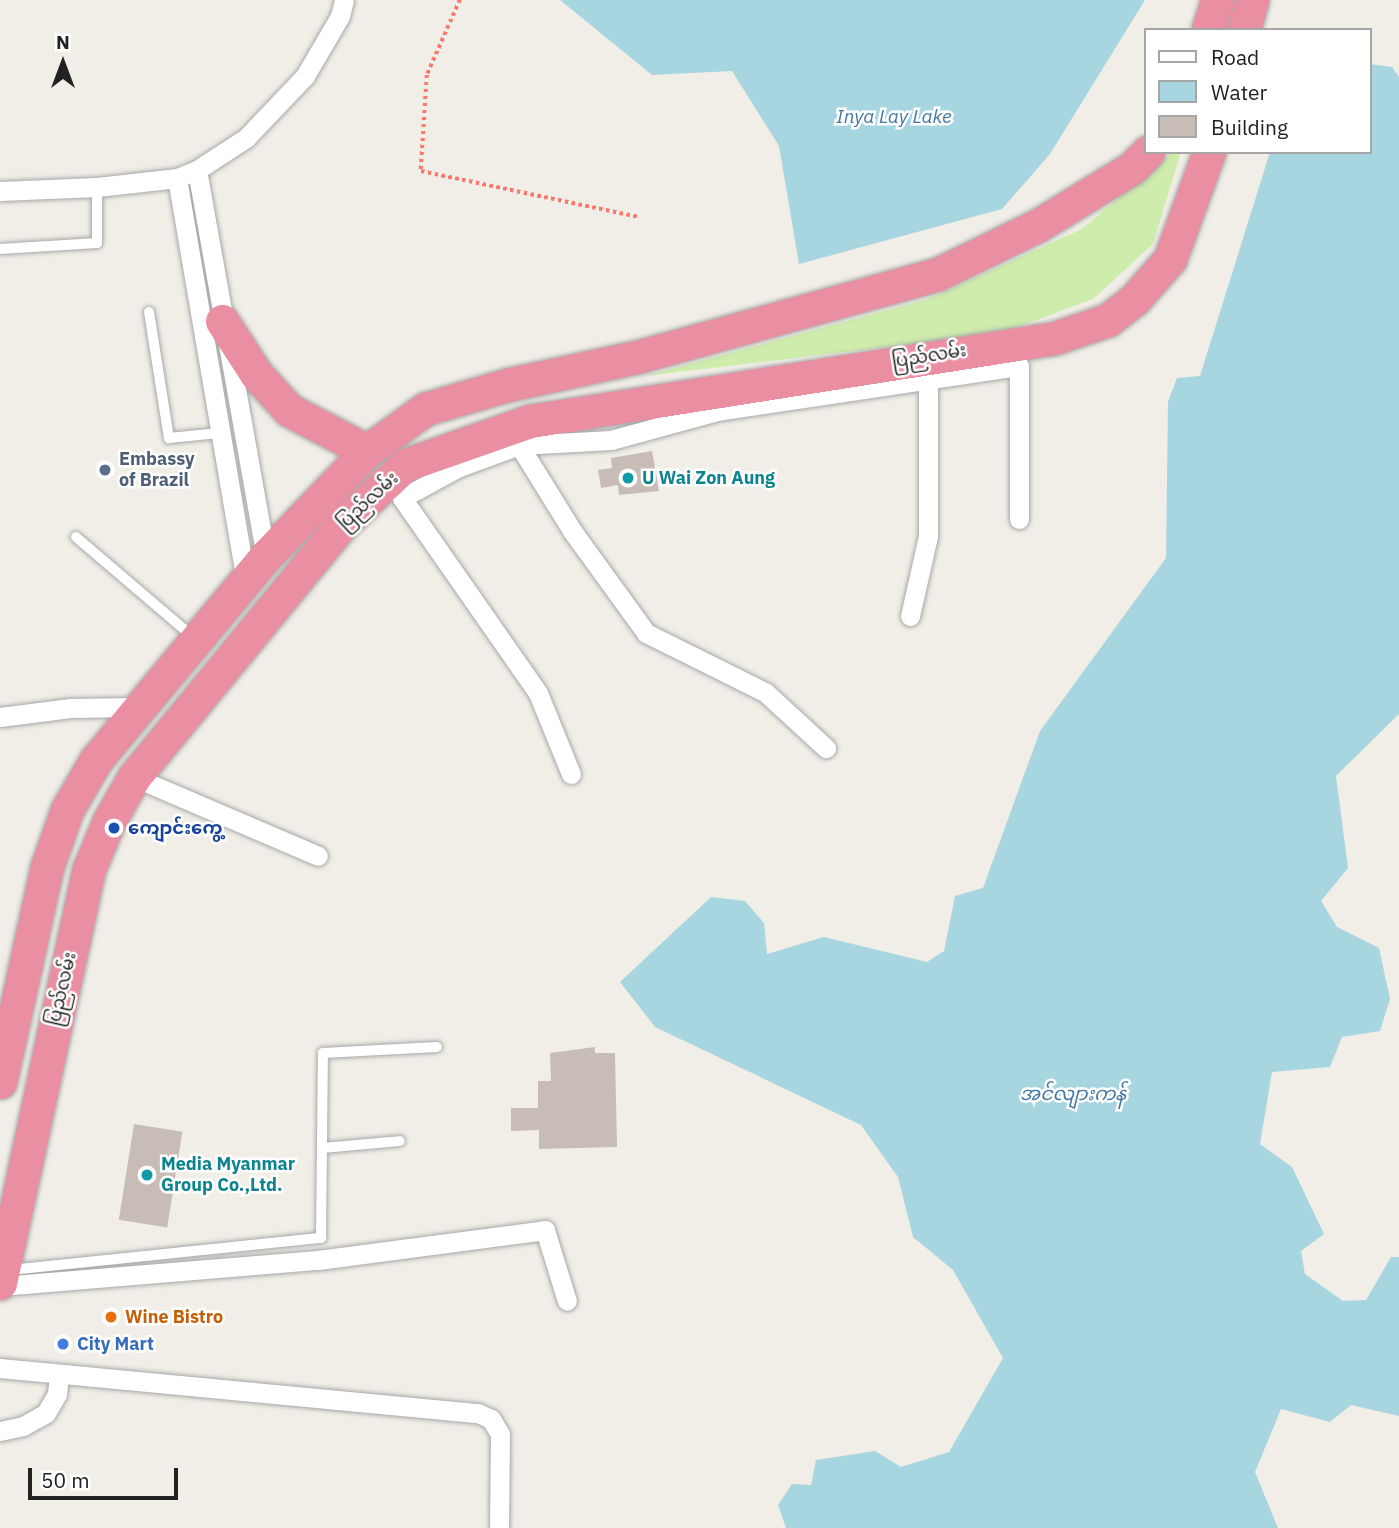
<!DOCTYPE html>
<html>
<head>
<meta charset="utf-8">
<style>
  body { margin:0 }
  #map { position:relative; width:1399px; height:1528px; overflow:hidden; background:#f1eee7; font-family:"IBM Plex Sans","Noto Sans Myanmar",sans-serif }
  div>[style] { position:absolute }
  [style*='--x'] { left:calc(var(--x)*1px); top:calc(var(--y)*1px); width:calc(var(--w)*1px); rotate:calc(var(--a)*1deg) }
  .grass>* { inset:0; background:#ceecac }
  .water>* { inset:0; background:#a7d5e0 }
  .building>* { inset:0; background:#c7bdb6; transform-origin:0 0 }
  .path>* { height:3.5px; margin-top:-1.75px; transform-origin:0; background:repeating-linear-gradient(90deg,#fe776c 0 3.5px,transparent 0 7px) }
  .roads { filter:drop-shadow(0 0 2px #a8a8a8) drop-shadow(0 0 2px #a8a8a8) }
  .lane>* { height:10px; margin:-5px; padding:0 5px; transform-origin:5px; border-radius:5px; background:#fff }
  .street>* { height:19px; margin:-9.5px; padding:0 9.5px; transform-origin:9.5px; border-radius:9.5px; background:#fff }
  .highway>* { height:33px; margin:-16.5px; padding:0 16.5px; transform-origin:16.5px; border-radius:16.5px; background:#ea8ea1 }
  .dots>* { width:19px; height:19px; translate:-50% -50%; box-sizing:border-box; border:4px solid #fff; border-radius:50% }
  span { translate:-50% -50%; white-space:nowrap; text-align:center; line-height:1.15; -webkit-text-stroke:5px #fff; paint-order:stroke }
  .street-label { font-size:18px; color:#212121 }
  .service-label { font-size:18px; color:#4e5e75; font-weight:700 }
  .left { translate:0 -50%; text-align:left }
  .culture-label { font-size:18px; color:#0d838f; font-weight:700 }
  .transit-label { font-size:18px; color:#164399; font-weight:700 }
  .food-label { font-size:18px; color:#c56008; font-weight:700 }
  .shop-label { font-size:18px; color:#366cbe; font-weight:700 }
  .water-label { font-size:19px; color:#4377a5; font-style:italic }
  .legend { position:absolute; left:1144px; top:28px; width:228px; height:126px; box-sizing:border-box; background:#fff; border:2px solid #a6a6a6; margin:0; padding:9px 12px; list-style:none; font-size:21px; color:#212121 }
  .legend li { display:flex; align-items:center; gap:14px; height:35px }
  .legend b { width:35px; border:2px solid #a6a6a6 }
  .north { position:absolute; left:28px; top:28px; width:70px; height:70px; -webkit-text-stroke:5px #fff; paint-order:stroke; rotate:0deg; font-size:19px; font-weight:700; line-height:28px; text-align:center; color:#212121 }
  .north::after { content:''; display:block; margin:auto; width:24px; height:32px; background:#212121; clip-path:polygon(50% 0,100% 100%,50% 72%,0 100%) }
  .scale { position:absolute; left:28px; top:1468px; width:150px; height:32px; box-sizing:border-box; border:4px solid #212121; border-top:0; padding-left:9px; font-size:21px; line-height:24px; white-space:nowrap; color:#212121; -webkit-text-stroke:5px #fff; paint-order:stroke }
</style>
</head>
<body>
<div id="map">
  <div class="grass">
    <i style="clip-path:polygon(1172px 152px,1181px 152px,1153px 244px,1093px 299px,1002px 333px,646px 376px,928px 299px,1082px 229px)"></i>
  </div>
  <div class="water">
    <i style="clip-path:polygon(560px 0,1145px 0,1050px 154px,1002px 209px,799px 264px,779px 146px,732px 71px,652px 75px)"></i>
    <i style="clip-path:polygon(1369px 64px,1392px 67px,1399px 77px,1399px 714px,1336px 776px,1348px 868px,1321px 901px,1337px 927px,1379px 948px,1390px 999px,1380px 1031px,1342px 1037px,1330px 1067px,1272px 1072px,1260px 1144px,1292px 1167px,1324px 1234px,1301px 1251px,1305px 1274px,1343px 1301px,1366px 1300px,1391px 1257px,1399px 1257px,1399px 1416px,1351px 1405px,1330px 1422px,1281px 1409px,1255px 1472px,1278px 1528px,786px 1528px,778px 1505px,792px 1484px,811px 1485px,816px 1460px,875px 1451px,901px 1467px,949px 1452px,1003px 1358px,953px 1270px,913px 1237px,898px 1177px,861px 1125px,655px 1027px,620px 982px,711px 897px,745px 901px,764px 923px,767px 954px,824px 937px,927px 962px,944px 951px,955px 896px,983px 888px,1040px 731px,1166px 558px,1168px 402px,1177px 378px,1200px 376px,1270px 152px,1369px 152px)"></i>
  </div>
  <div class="building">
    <i style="clip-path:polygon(652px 451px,659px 491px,619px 495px,618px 485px,601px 488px,598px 470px,612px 468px,611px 458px)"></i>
    <i style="clip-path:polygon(595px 1047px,595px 1053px,615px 1053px,617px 1147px,539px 1149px,539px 1130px,511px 1131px,511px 1108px,538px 1108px,538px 1081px,551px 1081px,550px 1053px)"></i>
    <i style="left:134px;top:1124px;width:49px;height:97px;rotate:9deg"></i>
  </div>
  <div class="path">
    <i style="--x:460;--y:0;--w:82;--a:113.7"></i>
    <i style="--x:427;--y:75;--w:96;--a:93.6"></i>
    <i style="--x:421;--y:171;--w:223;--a:11.9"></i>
  </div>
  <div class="roads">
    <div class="lane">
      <i style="--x:0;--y:249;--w:97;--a:-3.5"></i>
      <i style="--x:97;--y:243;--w:56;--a:-90"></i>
      <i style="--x:149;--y:312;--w:128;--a:81"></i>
      <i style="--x:169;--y:438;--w:50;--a:-5.7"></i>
      <i style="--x:76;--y:537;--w:154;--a:40.5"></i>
      <i style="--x:322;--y:1148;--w:78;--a:-5.1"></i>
      <i style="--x:10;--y:1270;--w:313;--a:-5.9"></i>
      <i style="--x:321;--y:1238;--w:185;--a:-89.4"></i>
      <i style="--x:323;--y:1053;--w:114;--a:-3"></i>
    </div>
    <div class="street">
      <i style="--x:197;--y:170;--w:392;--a:79.9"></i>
      <i style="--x:177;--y:178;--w:410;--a:80.3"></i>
      <i style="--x:0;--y:191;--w:97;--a:-2.4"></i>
      <i style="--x:97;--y:187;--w:81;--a:-6.4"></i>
      <i style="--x:177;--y:178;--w:22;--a:-22"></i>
      <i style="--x:197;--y:170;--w:59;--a:-33.1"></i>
      <i style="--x:246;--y:138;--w:86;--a:-46.4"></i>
      <i style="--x:305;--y:76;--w:69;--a:-59.7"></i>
      <i style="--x:340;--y:16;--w:16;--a:-76"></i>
      <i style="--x:519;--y:445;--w:102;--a:58.2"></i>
      <i style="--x:573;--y:532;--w:125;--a:54.1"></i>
      <i style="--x:646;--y:633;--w:133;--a:26.4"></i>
      <i style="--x:765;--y:692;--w:83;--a:42.6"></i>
      <i style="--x:910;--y:616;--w:82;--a:-77.3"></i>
      <i style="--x:928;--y:536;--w:154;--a:-90"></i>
      <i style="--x:928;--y:382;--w:11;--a:-124"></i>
      <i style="--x:0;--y:717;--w:71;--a:-7.3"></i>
      <i style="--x:70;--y:708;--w:66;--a:-0.9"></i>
      <i style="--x:571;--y:774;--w:87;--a:-112.2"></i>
      <i style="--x:538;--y:693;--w:238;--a:-124.9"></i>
      <i style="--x:402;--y:498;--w:65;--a:-28.5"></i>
      <i style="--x:459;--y:467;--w:64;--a:-20.1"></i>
      <i style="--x:519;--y:445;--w:92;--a:-3.1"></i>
      <i style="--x:611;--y:440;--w:110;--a:-15.3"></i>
      <i style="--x:717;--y:411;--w:305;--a:-8.5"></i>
      <i style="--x:1019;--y:366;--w:153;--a:90"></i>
      <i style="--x:134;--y:777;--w:200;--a:23.2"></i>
      <i style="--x:0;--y:1286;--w:319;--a:-4.7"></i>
      <i style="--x:318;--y:1260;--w:229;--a:-7.5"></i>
      <i style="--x:545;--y:1230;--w:74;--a:72.8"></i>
      <i style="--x:0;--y:1368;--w:480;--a:5.4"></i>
      <i style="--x:478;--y:1413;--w:14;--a:25"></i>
      <i style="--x:491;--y:1419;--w:17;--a:59"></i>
      <i style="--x:500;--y:1434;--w:94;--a:90.6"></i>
      <i style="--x:0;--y:1431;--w:24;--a:-12"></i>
      <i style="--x:23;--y:1426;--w:26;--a:-29"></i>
      <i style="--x:46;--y:1413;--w:22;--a:-60"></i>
      <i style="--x:57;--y:1394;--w:18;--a:-84"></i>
    </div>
    <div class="highway">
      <i style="--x:1208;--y:30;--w:31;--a:-73"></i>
      <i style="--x:1244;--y:30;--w:31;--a:-75"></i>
      <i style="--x:222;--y:321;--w:64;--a:57.1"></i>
      <i style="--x:257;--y:375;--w:47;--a:47.6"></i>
      <i style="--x:289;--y:410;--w:88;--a:27.7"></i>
      <i style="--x:0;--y:1082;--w:220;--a:-77.7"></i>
      <i style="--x:47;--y:867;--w:60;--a:-70.7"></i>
      <i style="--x:67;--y:810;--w:58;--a:-59.9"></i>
      <i style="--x:96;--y:760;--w:266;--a:-50.2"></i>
      <i style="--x:266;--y:556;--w:146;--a:-46.1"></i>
      <i style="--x:367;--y:451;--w:72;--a:-35.9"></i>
      <i style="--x:425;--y:409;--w:85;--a:-16.3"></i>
      <i style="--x:507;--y:385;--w:133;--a:-12.2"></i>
      <i style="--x:637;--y:357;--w:312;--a:-15.4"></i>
      <i style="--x:938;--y:274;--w:110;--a:-25.9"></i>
      <i style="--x:1037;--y:226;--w:111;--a:-31.4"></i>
      <i style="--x:1132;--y:168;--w:23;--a:-45"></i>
      <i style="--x:0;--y:1283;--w:423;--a:-77.9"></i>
      <i style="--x:89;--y:869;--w:52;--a:-67.4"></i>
      <i style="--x:109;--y:821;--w:51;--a:-60.4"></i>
      <i style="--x:134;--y:777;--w:323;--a:-50.6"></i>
      <i style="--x:339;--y:527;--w:91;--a:-43.2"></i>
      <i style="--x:405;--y:465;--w:133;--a:-19.4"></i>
      <i style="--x:530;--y:421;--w:532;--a:-8.98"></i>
      <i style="--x:1055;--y:338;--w:56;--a:-18.8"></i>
      <i style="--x:1108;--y:320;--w:33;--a:-38"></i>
      <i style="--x:1134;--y:300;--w:55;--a:-48.7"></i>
      <i style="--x:1170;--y:259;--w:114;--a:-70"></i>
    </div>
  </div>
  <div class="dots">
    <i style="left:105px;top:470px;background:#5c6f8a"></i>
    <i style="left:628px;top:478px;background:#0f9aa8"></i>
    <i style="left:114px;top:828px;background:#1a4fb4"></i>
    <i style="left:147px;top:1175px;background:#0f9aa8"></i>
    <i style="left:111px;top:1317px;background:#e8710a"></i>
    <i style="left:63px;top:1344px;background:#3f7fe0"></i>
  </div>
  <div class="street-label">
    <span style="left:929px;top:356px;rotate:-9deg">ပြည်လမ်း</span>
    <span style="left:368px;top:501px;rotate:-43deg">ပြည်လမ်း</span>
    <span style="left:62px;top:989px;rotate:-77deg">ပြည်လမ်း</span>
  </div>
  <div class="service-label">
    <span class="left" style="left:119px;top:470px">Embassy<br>of Brazil</span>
  </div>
  <div class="culture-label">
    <span class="left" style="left:642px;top:478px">U Wai Zon Aung</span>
    <span class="left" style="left:161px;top:1175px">Media Myanmar<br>Group Co.,Ltd.</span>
  </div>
  <div class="transit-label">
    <span class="left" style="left:128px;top:828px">ကျောင်းကွေ့</span>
  </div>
  <div class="food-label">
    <span class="left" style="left:125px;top:1317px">Wine Bistro</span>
  </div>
  <div class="shop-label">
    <span class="left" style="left:77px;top:1344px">City Mart</span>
  </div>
  <div class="water-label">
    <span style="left:894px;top:117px">Inya Lay Lake</span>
    <span style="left:1073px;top:1094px">အင်လျားကန်</span>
  </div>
  <ul class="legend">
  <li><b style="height:9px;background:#fff"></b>Road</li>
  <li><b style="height:19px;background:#a7d5e0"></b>Water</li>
  <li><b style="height:19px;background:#c7bdb6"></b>Building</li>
  </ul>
  <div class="north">N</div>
  <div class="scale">50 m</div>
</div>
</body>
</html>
